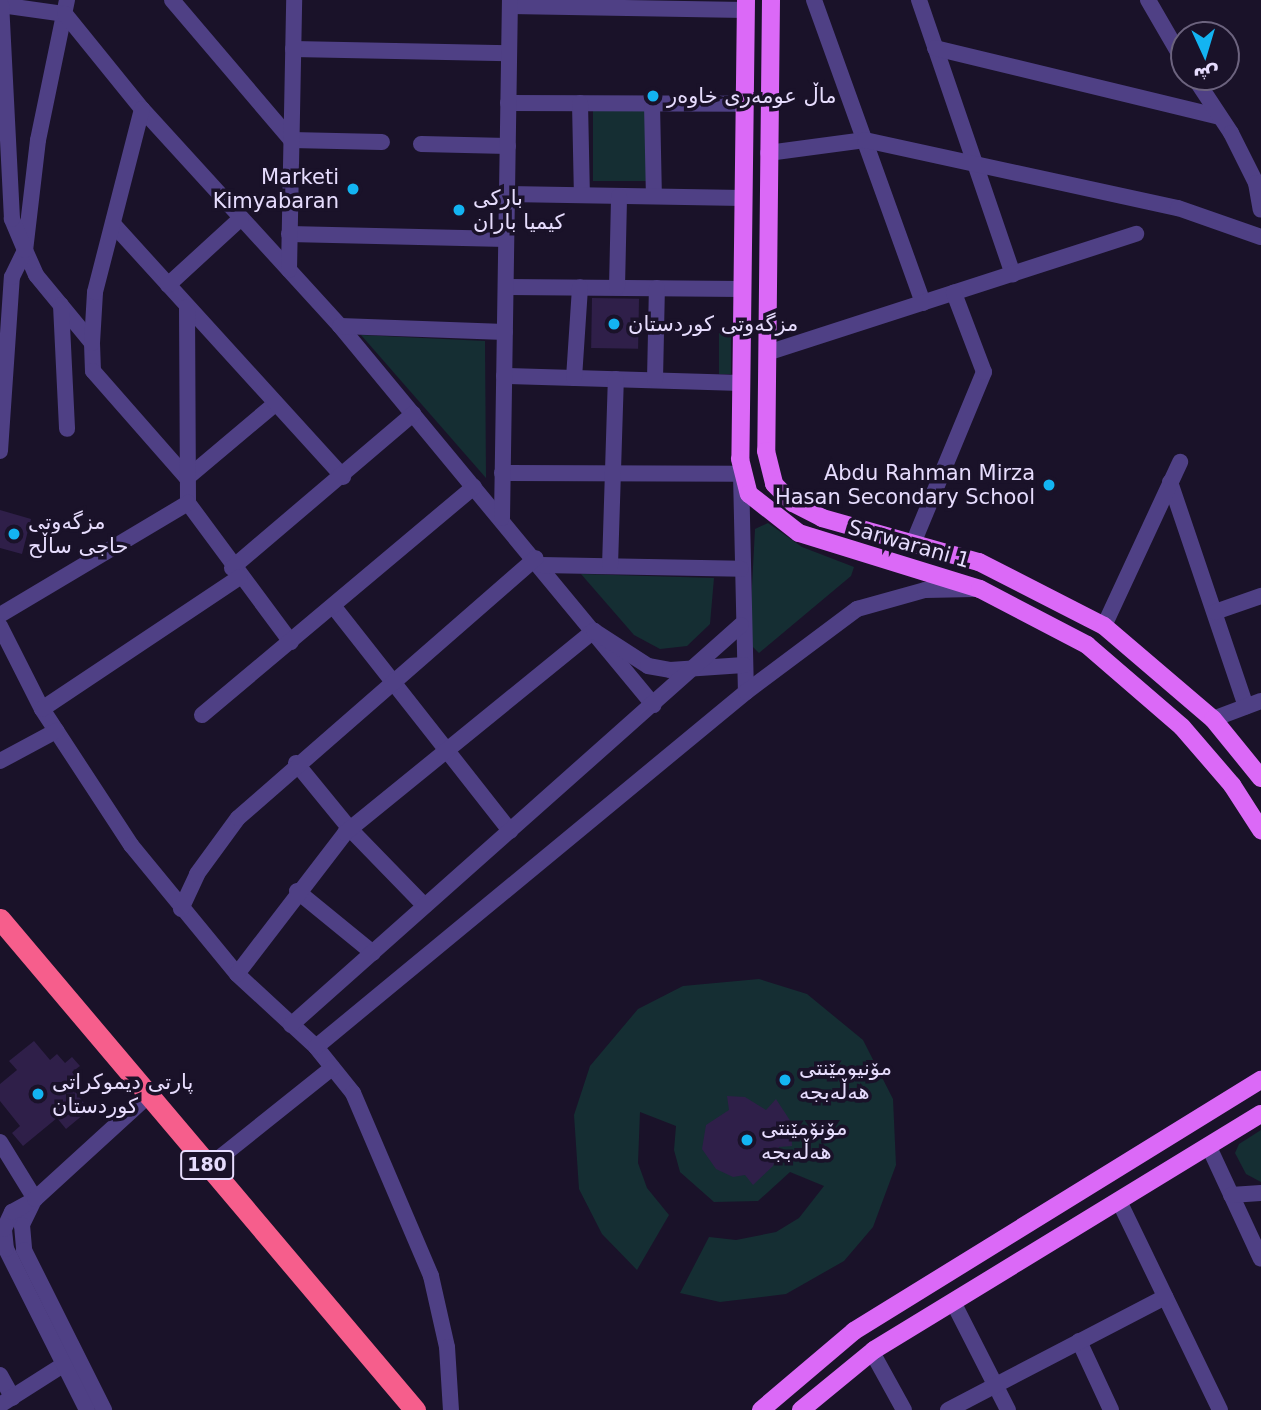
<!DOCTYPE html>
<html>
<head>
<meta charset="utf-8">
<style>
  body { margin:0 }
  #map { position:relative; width:1261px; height:1410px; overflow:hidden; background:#1a1229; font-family:"DejaVu Sans","Noto Naskh Arabic",sans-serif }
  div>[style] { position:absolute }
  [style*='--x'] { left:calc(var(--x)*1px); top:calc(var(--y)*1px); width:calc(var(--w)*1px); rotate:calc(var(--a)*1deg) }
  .green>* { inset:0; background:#152e33; transform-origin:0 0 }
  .building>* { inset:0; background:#2f1f49; transform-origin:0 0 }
  .minor>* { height:16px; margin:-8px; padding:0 8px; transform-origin:8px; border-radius:8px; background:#4f4085 }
  .major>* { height:18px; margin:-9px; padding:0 9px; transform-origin:9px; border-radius:9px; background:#db69f7 }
  .highway>* { height:21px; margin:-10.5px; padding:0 10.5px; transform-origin:10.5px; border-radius:10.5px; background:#f65e8c }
  .dots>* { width:19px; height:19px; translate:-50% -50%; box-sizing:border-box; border:4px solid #1a1229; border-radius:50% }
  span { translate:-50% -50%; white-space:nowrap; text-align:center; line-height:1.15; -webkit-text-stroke:7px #1a1229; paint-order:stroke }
  .shield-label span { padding:2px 5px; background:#1a1229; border:2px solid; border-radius:5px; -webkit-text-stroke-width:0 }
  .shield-label { font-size:19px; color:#e6dcfd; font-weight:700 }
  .poi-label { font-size:21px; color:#e6dcfd }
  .left { translate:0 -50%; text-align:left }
  .right { translate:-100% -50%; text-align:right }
  .street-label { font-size:21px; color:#e6dcfd }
  .north { position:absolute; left:1170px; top:21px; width:70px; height:70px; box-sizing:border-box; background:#1a1229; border:2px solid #6c637e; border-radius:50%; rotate:176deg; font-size:19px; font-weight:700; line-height:28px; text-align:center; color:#e6dcfd }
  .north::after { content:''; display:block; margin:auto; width:24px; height:32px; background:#13b4f2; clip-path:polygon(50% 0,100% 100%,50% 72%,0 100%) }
</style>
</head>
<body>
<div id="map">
  <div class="green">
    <i style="left:649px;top:109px;width:72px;height:56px;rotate:90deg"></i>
    <i style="left:719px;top:333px;width:12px;height:41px"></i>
    <i style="clip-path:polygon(361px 335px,485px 341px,486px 478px)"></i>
    <i style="clip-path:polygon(768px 523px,802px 547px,854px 567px,851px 576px,759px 653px,749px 643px,755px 529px)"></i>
    <i style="clip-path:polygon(581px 574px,714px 578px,710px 624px,687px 646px,660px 649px,634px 635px)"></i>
    <i style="clip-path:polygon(759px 979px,807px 994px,863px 1040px,893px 1099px,896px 1165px,873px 1227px,844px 1261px,786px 1294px,720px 1302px,680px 1293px,709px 1237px,736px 1240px,776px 1232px,799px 1218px,824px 1186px,790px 1172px,758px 1201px,714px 1202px,680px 1172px,674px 1150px,676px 1126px,640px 1112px,638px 1163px,647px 1188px,669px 1215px,637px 1270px,602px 1234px,579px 1189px,574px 1115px,590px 1066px,638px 1009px,683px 986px)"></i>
    <i style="clip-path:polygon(1261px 1130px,1261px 1182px,1246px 1174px,1235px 1153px,1239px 1144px)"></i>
  </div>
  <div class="building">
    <i style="left:592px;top:298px;width:47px;height:50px;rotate:1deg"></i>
    <i style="clip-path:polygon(0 510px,31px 519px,22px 554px,0 548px)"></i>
    <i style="clip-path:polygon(34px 1041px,50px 1060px,57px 1054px,65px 1063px,72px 1057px,80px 1066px,72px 1072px,78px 1080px,71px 1086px,89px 1110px,66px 1129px,57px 1118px,23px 1146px,12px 1133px,20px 1126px,0 1101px,0 1084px,17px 1070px,9px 1061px)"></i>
    <i style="clip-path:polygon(727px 1096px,745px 1097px,766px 1110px,776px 1099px,791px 1122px,792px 1146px,779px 1147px,773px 1166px,753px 1185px,745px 1175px,733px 1177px,716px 1169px,702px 1149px,706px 1125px,729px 1110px)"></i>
  </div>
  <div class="minor">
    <i style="--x:67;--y:0;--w:143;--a:101.7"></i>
    <i style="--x:38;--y:140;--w:111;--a:96.7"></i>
    <i style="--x:25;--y:250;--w:27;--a:66"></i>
    <i style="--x:36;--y:275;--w:88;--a:50.5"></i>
    <i style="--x:92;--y:343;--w:28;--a:88"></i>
    <i style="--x:93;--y:371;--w:142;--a:48.7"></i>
    <i style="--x:187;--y:478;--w:116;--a:-40.1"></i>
    <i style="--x:172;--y:0;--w:184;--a:49.6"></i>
    <i style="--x:291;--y:140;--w:91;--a:1.3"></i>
    <i style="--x:814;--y:0;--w:322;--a:70.2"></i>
    <i style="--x:919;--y:0;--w:290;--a:71.1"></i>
    <i style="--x:1148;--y:0;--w:72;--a:59.9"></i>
    <i style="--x:0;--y:5;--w:66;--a:7.9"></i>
    <i style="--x:65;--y:14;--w:122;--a:51"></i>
    <i style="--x:142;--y:109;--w:294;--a:47.6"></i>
    <i style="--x:340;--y:326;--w:492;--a:50.4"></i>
    <i style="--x:510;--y:6;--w:235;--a:1"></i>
    <i style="--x:935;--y:48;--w:293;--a:13.6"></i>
    <i style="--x:293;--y:49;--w:216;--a:1.1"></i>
    <i style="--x:1194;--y:77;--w:67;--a:56.5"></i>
    <i style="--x:1231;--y:133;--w:56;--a:63.4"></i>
    <i style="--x:1256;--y:183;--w:27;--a:80"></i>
    <i style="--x:508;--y:103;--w:236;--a:0.2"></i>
    <i style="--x:580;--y:103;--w:92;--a:88.8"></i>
    <i style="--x:652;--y:104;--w:92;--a:88.8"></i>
    <i style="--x:421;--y:144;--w:87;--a:1.3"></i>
    <i style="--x:768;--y:153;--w:98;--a:-7.6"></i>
    <i style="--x:865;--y:140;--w:320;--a:12.3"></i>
    <i style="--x:1178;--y:208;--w:88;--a:19.3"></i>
    <i style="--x:507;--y:194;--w:236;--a:1"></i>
    <i style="--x:113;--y:224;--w:342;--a:47.7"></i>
    <i style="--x:289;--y:234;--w:217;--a:1.3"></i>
    <i style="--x:289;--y:270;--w:270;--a:-88.9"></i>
    <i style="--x:168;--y:285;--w:99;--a:-42.5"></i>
    <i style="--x:506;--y:287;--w:236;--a:0.5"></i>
    <i style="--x:617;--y:287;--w:91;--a:-88.7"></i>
    <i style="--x:61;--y:305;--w:124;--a:87.2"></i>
    <i style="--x:187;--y:307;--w:196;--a:89.7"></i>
    <i style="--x:188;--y:503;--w:173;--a:53.5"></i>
    <i style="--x:340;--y:326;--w:165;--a:2.1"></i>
    <i style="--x:92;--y:343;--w:51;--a:-86.6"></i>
    <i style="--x:95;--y:292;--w:189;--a:-75.6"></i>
    <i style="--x:767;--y:353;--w:388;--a:-17.9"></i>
    <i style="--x:504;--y:376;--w:237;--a:1.7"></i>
    <i style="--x:574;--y:378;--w:91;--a:-86.2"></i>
    <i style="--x:655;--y:380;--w:92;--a:-88.8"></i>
    <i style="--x:0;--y:451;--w:174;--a:-86.1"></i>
    <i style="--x:12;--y:277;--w:30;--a:-64"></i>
    <i style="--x:25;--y:250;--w:34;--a:-113"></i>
    <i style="--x:12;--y:219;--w:214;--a:-92.9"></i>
    <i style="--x:502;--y:473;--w:239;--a:0.2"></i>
    <i style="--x:741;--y:474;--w:218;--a:88.7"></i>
    <i style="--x:1170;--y:482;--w:237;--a:71.3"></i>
    <i style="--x:502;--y:518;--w:518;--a:-89.12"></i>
    <i style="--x:914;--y:541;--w:183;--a:-67.5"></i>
    <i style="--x:984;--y:372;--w:85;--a:-110.8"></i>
    <i style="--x:541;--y:565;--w:200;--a:1.1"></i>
    <i style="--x:610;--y:566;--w:187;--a:-88.2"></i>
    <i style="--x:232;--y:568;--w:238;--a:-40.4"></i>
    <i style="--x:334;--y:607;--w:285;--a:51.8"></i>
    <i style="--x:1215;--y:612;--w:49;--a:-19.2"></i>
    <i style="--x:0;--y:615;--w:219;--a:-30.8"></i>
    <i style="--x:0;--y:626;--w:93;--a:63.2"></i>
    <i style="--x:42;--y:709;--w:163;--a:56.8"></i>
    <i style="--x:131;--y:845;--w:167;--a:50.6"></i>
    <i style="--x:237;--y:974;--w:108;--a:42.7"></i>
    <i style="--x:316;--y:1047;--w:59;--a:51.2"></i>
    <i style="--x:353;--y:1093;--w:199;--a:66.9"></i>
    <i style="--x:431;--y:1276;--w:73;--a:77.3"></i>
    <i style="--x:447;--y:1347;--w:63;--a:86.4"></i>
    <i style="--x:1104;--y:626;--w:181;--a:-65.1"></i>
    <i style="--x:42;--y:709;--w:238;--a:-33.7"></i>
    <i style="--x:202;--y:715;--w:355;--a:-40"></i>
    <i style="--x:1213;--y:719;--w:51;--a:-20.6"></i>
    <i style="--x:0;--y:761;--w:64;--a:-28.2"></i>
    <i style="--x:296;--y:763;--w:85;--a:50.7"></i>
    <i style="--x:350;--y:829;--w:107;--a:45.8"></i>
    <i style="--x:297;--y:891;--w:98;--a:39.2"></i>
    <i style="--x:181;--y:909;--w:38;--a:-65"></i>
    <i style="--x:197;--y:874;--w:69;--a:-53.8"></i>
    <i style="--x:238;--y:818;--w:395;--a:-41.1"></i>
    <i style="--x:237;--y:974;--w:178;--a:-52.5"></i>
    <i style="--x:345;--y:833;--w:321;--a:-39.1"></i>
    <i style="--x:594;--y:631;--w:64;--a:32.9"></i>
    <i style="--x:648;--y:666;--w:22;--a:10"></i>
    <i style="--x:670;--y:670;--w:74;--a:-3.9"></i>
    <i style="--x:291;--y:1025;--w:602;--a:-41.63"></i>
    <i style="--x:316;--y:1047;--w:558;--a:-39.54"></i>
    <i style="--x:746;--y:692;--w:139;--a:-36.8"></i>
    <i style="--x:857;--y:609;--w:71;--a:-15.6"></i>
    <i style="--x:925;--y:590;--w:49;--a:-1.2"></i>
    <i style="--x:0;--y:1142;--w:67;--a:58.4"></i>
    <i style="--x:1209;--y:1147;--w:123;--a:65.1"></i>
    <i style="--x:208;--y:1167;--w:159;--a:-38.6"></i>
    <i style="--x:1231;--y:1195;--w:30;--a:-4"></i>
    <i style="--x:34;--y:1200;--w:28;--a:116"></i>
    <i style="--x:22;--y:1225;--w:25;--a:85"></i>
    <i style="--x:24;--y:1250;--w:179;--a:63.4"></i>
    <i style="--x:1119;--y:1201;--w:232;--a:64.2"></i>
    <i style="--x:953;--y:1302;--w:121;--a:63"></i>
    <i style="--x:1079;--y:1341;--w:76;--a:65.1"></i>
    <i style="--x:872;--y:1352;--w:66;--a:61.1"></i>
    <i style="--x:0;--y:1375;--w:26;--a:61"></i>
    <i style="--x:0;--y:1405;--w:75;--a:-32.4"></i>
    <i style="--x:87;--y:1410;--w:180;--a:-116.7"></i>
    <i style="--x:6;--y:1249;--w:20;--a:-96"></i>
    <i style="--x:4;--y:1229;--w:19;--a:-65"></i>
    <i style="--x:12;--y:1212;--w:26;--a:-29"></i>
    <i style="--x:35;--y:1199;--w:154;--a:-42.4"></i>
    <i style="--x:948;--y:1410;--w:245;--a:-27.5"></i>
  </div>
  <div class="major">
    <i style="--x:746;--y:0;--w:459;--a:90.7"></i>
    <i style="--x:740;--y:459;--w:36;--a:76"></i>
    <i style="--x:749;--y:494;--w:63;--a:38"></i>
    <i style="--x:799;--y:533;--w:189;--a:17.2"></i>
    <i style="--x:980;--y:589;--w:121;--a:27.6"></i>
    <i style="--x:1087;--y:645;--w:125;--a:40.8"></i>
    <i style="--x:1182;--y:727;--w:77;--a:49.2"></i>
    <i style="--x:1232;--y:785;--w:54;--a:57.2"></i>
    <i style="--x:771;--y:0;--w:451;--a:90.6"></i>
    <i style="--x:766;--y:451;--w:34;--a:76"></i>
    <i style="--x:774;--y:484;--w:27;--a:45"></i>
    <i style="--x:793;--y:503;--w:33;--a:27"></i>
    <i style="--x:822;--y:518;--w:163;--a:15.7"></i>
    <i style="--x:979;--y:562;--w:140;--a:27.1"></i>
    <i style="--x:1104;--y:626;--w:143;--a:40.5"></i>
    <i style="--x:1213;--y:719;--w:76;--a:50.9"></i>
    <i style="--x:761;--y:1410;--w:122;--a:-40.3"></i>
    <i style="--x:854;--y:1331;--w:478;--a:-31.7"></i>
    <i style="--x:801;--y:1410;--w:94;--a:-39.4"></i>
    <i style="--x:874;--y:1350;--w:453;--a:-31.4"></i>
  </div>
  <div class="highway">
    <i style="--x:0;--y:919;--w:643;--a:49.8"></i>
  </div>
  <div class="dots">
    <i style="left:653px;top:96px;background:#13b4f2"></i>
    <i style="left:353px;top:189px;background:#13b4f2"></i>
    <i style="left:459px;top:210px;background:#13b4f2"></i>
    <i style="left:614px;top:324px;background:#13b4f2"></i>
    <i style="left:1049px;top:485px;background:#13b4f2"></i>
    <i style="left:14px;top:534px;background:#13b4f2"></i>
    <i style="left:785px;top:1080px;background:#13b4f2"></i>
    <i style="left:38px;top:1094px;background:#13b4f2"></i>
    <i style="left:747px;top:1140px;background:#13b4f2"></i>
  </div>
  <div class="shield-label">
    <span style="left:207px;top:1165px">180</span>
  </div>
  <div class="poi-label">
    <span class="left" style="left:667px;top:96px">ماڵ عومەری خاوەر</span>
    <span class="right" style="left:339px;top:189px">Marketi<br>Kimyabaran</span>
    <span class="left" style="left:473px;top:210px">باركى<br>كيميا باران</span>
    <span class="left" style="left:628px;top:324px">مزگەوتی کوردستان</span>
    <span class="right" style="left:1035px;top:485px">Abdu Rahman Mirza<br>Hasan Secondary School</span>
    <span class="left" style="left:28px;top:534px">مزگەوتی<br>حاجی ساڵح</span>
    <span class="left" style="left:799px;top:1080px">مۆنیومێنتی<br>هەڵەبجە</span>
    <span class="left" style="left:52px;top:1094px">پارتی دیموکراتی<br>کوردستان</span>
    <span class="left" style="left:761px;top:1140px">مۆنۆمێنتی<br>هەڵەبجە</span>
  </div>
  <div class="street-label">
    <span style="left:909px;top:544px;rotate:16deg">Sarwarani 1</span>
  </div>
  <div class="north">ش</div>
</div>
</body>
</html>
